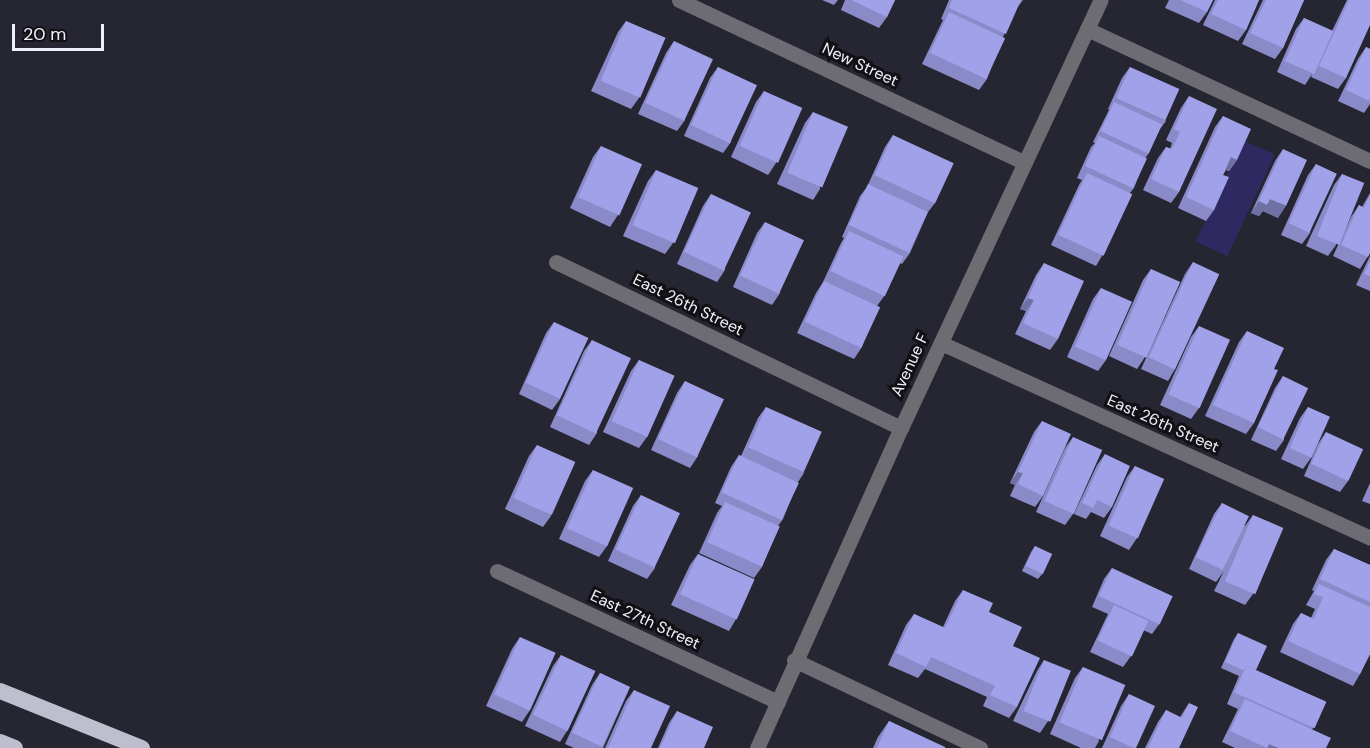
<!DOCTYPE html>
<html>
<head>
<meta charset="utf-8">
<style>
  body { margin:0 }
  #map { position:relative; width:1370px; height:748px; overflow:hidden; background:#262632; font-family:"DM Sans",sans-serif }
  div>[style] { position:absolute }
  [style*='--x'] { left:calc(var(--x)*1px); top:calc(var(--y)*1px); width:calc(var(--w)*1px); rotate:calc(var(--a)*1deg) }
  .green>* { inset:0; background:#2e2961; transform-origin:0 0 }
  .minor>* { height:15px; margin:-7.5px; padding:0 7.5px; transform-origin:7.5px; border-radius:7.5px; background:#6c6c72 }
  .trunk>* { height:16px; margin:-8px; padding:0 8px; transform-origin:8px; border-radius:8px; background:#bebecd }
  .wall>* { inset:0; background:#8a8ac8 }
  .shaded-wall>* { inset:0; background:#7071a3 }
  .building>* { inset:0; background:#a0a1e9; transform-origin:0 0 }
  span { translate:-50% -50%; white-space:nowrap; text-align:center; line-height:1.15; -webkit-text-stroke:6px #101015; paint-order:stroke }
  .street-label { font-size:16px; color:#f0f0f9 }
  .scale { position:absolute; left:12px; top:24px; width:92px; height:27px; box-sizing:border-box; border:3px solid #f0f0f9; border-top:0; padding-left:8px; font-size:18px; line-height:21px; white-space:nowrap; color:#f0f0f9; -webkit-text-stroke:4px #101015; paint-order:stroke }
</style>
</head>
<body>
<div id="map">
  <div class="green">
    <i style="left:1243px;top:140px;width:35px;height:112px;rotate:25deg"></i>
  </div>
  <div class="minor">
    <i style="--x:679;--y:0;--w:382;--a:25.2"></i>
    <i style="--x:1087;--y:29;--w:312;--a:25"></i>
    <i style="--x:556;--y:262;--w:383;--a:25.7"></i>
    <i style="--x:941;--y:343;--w:471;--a:24.4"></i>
    <i style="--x:497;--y:571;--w:310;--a:25"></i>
    <i style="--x:794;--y:660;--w:206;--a:25.3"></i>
    <i style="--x:757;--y:748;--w:351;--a:-65.8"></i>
    <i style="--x:901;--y:428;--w:472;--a:-65"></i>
  </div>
  <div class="trunk">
    <i style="--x:0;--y:691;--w:153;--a:21.9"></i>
    <i style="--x:0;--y:742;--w:16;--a:22"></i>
  </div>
  <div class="wall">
    <i style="clip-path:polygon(822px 0,838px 0,834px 5px)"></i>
    <i style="clip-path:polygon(845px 0,895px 0,887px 17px,879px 28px,841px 10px)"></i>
    <i style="clip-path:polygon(949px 0,1023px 0,1017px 8px,1003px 37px,987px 79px,979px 90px,922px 64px,943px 20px,941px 19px)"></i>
    <i style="clip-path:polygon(1169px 0,1213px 0,1207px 12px,1199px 23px,1165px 8px)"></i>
    <i style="clip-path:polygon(1215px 0,1259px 0,1246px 30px,1238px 41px,1203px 25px)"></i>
    <i style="clip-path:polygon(1263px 0,1304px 0,1283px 48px,1275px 59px,1242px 44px)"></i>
    <i style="clip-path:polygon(1347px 0,1370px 0,1346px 78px,1338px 89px,1311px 77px,1312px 74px,1305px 85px,1277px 72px,1296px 29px,1304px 18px,1332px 31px)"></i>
    <i style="clip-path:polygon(626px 21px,639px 98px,631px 109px,591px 91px,618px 32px)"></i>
    <i style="clip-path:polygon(674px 41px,685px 120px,677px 131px,638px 114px,666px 53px)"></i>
    <i style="clip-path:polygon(1366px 47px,1370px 49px,1370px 104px,1364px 113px,1338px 101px,1358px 59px)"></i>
    <i style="clip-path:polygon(718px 67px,731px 142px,723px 153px,684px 136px,710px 78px)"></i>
    <i style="clip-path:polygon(1130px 67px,1166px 121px,1160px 129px,1149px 153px,1146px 157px,1134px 188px,1130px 193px,1103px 254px,1096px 266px,1051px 245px,1079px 185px,1082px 180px,1077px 178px,1091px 147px,1095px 143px,1093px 142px,1109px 110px,1108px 109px,1122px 78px)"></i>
    <i style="clip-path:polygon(764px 91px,776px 163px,768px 175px,731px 157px,756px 102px)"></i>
    <i style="clip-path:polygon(1189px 96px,1179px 192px,1171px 203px,1143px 190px,1158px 158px,1166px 147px,1170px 149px,1172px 143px,1166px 140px,1181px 108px)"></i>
    <i style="clip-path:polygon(813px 112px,820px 189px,813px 200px,777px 184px,805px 123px)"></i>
    <i style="clip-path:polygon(1223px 116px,1237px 160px,1229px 171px,1226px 170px,1223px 175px,1214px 210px,1206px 221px,1178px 208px,1215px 127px)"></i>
    <i style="clip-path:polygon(893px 135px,935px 203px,928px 212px,910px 253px,902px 264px,900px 263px,885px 295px,877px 306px,862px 347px,854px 359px,797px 333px,816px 293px,823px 282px,841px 243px,844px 238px,842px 237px,860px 196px,867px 187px,885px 147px)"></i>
    <i style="clip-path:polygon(601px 146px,618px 215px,610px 227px,570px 208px,593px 157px)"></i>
    <i style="clip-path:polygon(1283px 149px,1278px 218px,1263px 211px,1259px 216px,1251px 213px,1275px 161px)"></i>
    <i style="clip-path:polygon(1316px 164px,1310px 233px,1302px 244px,1281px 235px,1308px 175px)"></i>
    <i style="clip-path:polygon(656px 170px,673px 243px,665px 254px,623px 236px,648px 181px)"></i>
    <i style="clip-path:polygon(1342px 174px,1336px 245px,1328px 256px,1306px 246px,1334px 185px)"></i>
    <i style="clip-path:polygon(1370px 193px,1370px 253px,1360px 269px,1333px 256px,1351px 217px,1359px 205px,1362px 207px)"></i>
    <i style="clip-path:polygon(711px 194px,725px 270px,717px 282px,677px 264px,703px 206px)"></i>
    <i style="clip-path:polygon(765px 222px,780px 293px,772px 305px,733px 287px,757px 233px)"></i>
    <i style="clip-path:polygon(1370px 256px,1370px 291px,1356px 285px)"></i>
    <i style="clip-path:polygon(1193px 262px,1175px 369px,1168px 381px,1141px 369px,1185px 274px)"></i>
    <i style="clip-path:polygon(1044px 263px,1058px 339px,1050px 350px,1015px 334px,1026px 311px,1020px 309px,1036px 275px)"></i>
    <i style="clip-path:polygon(1151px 269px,1145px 357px,1137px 369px,1109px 356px,1143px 280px)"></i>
    <i style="clip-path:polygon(1101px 288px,1106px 360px,1098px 371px,1067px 357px,1093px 299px)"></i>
    <i style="clip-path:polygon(554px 322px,560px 399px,552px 410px,519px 394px,546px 333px)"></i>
    <i style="clip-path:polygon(1199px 326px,1199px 408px,1191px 419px,1160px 405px,1191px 337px)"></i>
    <i style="clip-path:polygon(1247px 331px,1274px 369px,1254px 423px,1246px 434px,1205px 416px,1239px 342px)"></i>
    <i style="clip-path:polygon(592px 340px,597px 433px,589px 445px,550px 427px,584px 351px)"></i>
    <i style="clip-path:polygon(639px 360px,647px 437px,639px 448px,603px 432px,631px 371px)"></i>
    <i style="clip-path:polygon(1283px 376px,1284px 440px,1276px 451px,1251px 440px,1275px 388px)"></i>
    <i style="clip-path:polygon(685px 381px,698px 456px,690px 468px,651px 450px,677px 393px)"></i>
    <i style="clip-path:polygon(766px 407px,804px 473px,798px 482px,783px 519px,778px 526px,762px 567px,754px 578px,699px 553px,717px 513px,722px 506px,715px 503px,731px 467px,739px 455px,741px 456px,758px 418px)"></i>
    <i style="clip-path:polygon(1308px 407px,1311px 458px,1303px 469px,1281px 459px,1300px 418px)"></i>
    <i style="clip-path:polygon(1042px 421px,1043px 496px,1035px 507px,1010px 496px,1015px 485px,1010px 483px,1034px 432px)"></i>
    <i style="clip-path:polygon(1326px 432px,1348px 481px,1340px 492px,1304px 476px,1318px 444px)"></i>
    <i style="clip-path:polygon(1073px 437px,1073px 514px,1065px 525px,1036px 512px,1065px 448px)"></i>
    <i style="clip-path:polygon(537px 445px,551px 516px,543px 527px,505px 509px,529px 456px)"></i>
    <i style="clip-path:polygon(1105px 454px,1112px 507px,1104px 518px,1091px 512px,1086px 519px,1074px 514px,1097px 465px)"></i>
    <i style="clip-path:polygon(1135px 466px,1137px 538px,1129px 550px,1100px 536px,1127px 477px)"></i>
    <i style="clip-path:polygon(593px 470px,607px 546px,599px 557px,559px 539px,585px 481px)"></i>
    <i style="clip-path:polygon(1370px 483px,1370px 504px,1362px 501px)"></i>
    <i style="clip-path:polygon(641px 495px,655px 568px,647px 579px,608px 561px,633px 506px)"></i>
    <i style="clip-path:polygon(1222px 503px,1245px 526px,1253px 515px,1253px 594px,1245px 605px,1214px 591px,1224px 571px,1216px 582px,1189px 569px,1214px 514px)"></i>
    <i style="clip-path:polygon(1035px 546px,1043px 573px,1038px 579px,1022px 571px,1031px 552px)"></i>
    <i style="clip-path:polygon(1334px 549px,1370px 565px,1370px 654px,1360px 674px,1353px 686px,1280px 652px,1293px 624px,1301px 613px,1311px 618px,1315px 609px,1306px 605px,1314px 591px,1312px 590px,1326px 560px)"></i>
    <i style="clip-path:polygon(698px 554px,736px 619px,729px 631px,671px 605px,690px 565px)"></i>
    <i style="clip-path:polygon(1112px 568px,1160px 623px,1152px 634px,1143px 630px,1131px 656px,1123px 667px,1090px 652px,1108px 614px,1092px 607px,1104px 579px)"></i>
    <i style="clip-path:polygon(963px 590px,989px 612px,1013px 646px,1017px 707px,1009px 718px,983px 706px,987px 697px,925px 669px,918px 678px,888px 665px,906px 625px,914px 614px,943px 627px,955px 601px)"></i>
    <i style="clip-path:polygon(1238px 633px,1256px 670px,1326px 702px,1312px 730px,1326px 748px,1235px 748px,1222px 742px,1238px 709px,1227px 704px,1239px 676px,1221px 668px,1234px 639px)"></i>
    <i style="clip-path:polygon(520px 637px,530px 710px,522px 722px,486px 706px,512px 649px)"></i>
    <i style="clip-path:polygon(561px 655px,567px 731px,560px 742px,525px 726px,553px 666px)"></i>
    <i style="clip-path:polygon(1044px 660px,1048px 721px,1040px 733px,1013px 721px,1037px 671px)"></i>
    <i style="clip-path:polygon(1083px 667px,1099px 741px,1095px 748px,1081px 748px,1050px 734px,1075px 678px)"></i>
    <i style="clip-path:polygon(600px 673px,630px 687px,603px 748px,574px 748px,565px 744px,592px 685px)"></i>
    <i style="clip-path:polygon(634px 690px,651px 748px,605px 748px,626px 701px)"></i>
    <i style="clip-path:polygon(1129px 694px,1136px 748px,1102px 748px,1121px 706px)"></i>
    <i style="clip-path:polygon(1189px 703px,1179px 748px,1145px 748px,1158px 722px,1166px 710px,1180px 717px)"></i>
    <i style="clip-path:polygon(677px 711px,704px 748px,658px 748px,669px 723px)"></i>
    <i style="clip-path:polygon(889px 721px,945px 748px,873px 748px,878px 737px)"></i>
  </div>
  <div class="shaded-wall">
    <i style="clip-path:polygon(1231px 157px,1237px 160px,1229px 171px,1223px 169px)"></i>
    <i style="clip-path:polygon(1270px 199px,1286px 206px,1278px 218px,1263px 211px,1259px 216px,1251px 213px,1259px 201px)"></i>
    <i style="clip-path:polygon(1028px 298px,1034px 300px,1026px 311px,1020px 309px)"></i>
    <i style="clip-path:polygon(1018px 472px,1023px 473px,1015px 485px,1010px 483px)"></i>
    <i style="clip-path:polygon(1269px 744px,1279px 748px,1267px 748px)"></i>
  </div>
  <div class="building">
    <i style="clip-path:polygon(851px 0,895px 0,887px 17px)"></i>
    <i style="clip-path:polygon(952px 0,1021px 0,1006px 34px,949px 8px)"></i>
    <i style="clip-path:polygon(1180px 0,1213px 0,1207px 12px)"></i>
    <i style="clip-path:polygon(1218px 0,1259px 0,1246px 30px,1211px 14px)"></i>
    <i style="clip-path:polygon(1266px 0,1304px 0,1283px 48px,1250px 33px)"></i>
    <i style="clip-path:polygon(1349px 0,1370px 0,1370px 25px,1346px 78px,1319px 66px)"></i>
    <i style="left:949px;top:12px;width:62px;height:45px;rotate:25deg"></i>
    <i style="left:1304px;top:18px;width:32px;height:47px;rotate:24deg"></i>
    <i style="left:626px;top:21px;width:43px;height:65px;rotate:23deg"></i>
    <i style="left:674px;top:41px;width:43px;height:68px;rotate:25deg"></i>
    <i style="clip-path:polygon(1366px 47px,1370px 49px,1370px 101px,1346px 90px)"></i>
    <i style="left:718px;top:67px;width:43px;height:64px;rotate:25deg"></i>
    <i style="left:1130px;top:67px;width:54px;height:34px;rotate:24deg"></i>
    <i style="left:764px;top:91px;width:42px;height:60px;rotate:24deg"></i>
    <i style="clip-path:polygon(1189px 96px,1217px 109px,1179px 192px,1151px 179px,1166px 147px,1172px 149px,1180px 132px,1174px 129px)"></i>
    <i style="left:1114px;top:102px;width:53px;height:32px;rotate:25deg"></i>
    <i style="left:813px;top:112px;width:38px;height:66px;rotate:23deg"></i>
    <i style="clip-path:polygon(1223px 116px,1251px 129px,1237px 160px,1231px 157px,1223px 175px,1229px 177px,1214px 210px,1186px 197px)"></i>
    <i style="left:893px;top:135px;width:67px;height:44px;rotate:25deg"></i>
    <i style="left:1099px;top:136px;width:53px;height:33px;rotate:25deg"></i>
    <i style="left:601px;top:146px;width:45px;height:56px;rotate:24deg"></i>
    <i style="clip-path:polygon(1283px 149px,1307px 160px,1286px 206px,1270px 199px,1267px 205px,1259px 201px)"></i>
    <i style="left:1316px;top:164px;width:23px;height:65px;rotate:25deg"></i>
    <i style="left:656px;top:170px;width:46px;height:60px;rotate:23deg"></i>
    <i style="left:1087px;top:173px;width:50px;height:68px;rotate:25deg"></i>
    <i style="left:1342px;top:174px;width:24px;height:67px;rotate:22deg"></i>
    <i style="left:868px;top:184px;width:66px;height:45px;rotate:25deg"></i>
    <i style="left:711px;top:194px;width:44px;height:64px;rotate:25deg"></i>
    <i style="clip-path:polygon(1370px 195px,1370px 253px,1368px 257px,1341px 245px,1359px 205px,1364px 208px)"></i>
    <i style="left:765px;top:222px;width:43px;height:59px;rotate:25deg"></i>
    <i style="left:849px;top:231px;width:60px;height:44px;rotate:25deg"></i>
    <i style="clip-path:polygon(1370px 261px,1370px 276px,1364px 274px)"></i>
    <i style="left:1193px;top:262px;width:29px;height:105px;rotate:25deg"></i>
    <i style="clip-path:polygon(1044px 263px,1084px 281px,1058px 339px,1023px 323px,1034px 300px,1028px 298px)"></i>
    <i style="left:1151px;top:269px;width:32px;height:83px;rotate:24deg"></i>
    <i style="left:824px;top:281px;width:62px;height:45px;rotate:25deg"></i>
    <i style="left:1101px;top:288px;width:34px;height:64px;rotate:24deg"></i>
    <i style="left:554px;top:322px;width:38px;height:67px;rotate:25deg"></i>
    <i style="left:1199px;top:326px;width:34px;height:75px;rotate:24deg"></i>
    <i style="clip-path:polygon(1247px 331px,1284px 348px,1274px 369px,1278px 370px,1254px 423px,1213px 405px)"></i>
    <i style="left:592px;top:340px;width:43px;height:83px;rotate:25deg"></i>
    <i style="left:639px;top:360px;width:39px;height:67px;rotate:24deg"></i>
    <i style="left:1283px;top:376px;width:28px;height:57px;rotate:26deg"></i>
    <i style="left:685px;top:381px;width:43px;height:64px;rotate:25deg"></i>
    <i style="left:766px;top:407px;width:61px;height:44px;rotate:24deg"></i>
    <i style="left:1308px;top:407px;width:24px;height:45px;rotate:24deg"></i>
    <i style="clip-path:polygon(1042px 421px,1071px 434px,1043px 496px,1018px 484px,1023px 473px,1018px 472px)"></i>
    <i style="left:1326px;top:432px;width:41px;height:35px;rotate:25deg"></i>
    <i style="left:1073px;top:437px;width:32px;height:70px;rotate:24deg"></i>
    <i style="left:537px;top:445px;width:42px;height:58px;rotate:24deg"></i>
    <i style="clip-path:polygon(1105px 454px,1130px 466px,1112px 507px,1097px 500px,1093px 508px,1082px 503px)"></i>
    <i style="left:739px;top:455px;width:66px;height:41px;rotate:25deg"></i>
    <i style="left:1135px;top:466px;width:32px;height:65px;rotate:24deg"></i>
    <i style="left:593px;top:470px;width:44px;height:64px;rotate:24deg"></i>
    <i style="left:641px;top:495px;width:43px;height:60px;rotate:25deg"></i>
    <i style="left:725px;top:502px;width:60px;height:44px;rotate:24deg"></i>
    <i style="left:1222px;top:503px;width:30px;height:60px;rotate:26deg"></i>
    <i style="left:1253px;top:515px;width:33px;height:72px;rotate:23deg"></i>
    <i style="left:1035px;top:546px;width:19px;height:22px;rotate:25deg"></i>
    <i style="clip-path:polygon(1334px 549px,1370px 565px,1370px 602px,1320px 579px)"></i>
    <i style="left:698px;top:554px;width:62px;height:44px;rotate:24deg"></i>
    <i style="left:1112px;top:568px;width:67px;height:31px;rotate:25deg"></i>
    <i style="clip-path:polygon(1319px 584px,1370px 607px,1370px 654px,1360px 674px,1288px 641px,1301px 613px,1314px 619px,1323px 597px,1314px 594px)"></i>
    <i style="clip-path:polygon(963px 590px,993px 603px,989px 612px,1022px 627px,1013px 646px,1040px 658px,1017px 707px,990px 695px,995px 686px,931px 657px,926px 667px,896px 653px,914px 614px,945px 628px)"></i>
    <i style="left:1114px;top:605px;width:38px;height:39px;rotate:25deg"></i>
    <i style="clip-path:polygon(1238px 633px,1267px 646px,1256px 670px,1246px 666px,1243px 670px,1225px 662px)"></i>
    <i style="left:520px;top:637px;width:39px;height:63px;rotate:24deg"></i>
    <i style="left:561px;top:655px;width:38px;height:66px;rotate:25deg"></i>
    <i style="left:1044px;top:660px;width:29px;height:55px;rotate:22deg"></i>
    <i style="left:1246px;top:666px;width:88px;height:29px;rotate:24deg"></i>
    <i style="left:1083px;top:667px;width:46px;height:60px;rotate:23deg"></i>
    <i style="left:600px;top:673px;width:33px;height:66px;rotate:25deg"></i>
    <i style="clip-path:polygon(634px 690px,670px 706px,651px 748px,608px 748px)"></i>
    <i style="clip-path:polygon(1129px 694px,1155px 706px,1136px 748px,1134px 748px,1110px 737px)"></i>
    <i style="clip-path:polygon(1245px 699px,1331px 738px,1326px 748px,1279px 748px,1269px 744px,1267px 748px,1230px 731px)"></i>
    <i style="clip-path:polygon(1189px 703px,1198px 707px,1179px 748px,1148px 748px,1166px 710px,1182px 718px)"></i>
    <i style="clip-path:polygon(677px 711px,713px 727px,704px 748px,660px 748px)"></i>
    <i style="clip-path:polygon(889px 721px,945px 747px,945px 748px,877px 748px)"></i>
  </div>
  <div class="street-label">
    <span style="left:860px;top:65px;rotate:25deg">New Street</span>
    <span style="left:688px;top:305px;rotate:26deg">East 26th Street</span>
    <span style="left:910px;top:365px;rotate:-65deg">Avenue F</span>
    <span style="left:1163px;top:424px;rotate:24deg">East 26th Street</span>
    <span style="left:645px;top:620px;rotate:25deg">East 27th Street</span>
  </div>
  <div class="scale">20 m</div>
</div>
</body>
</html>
